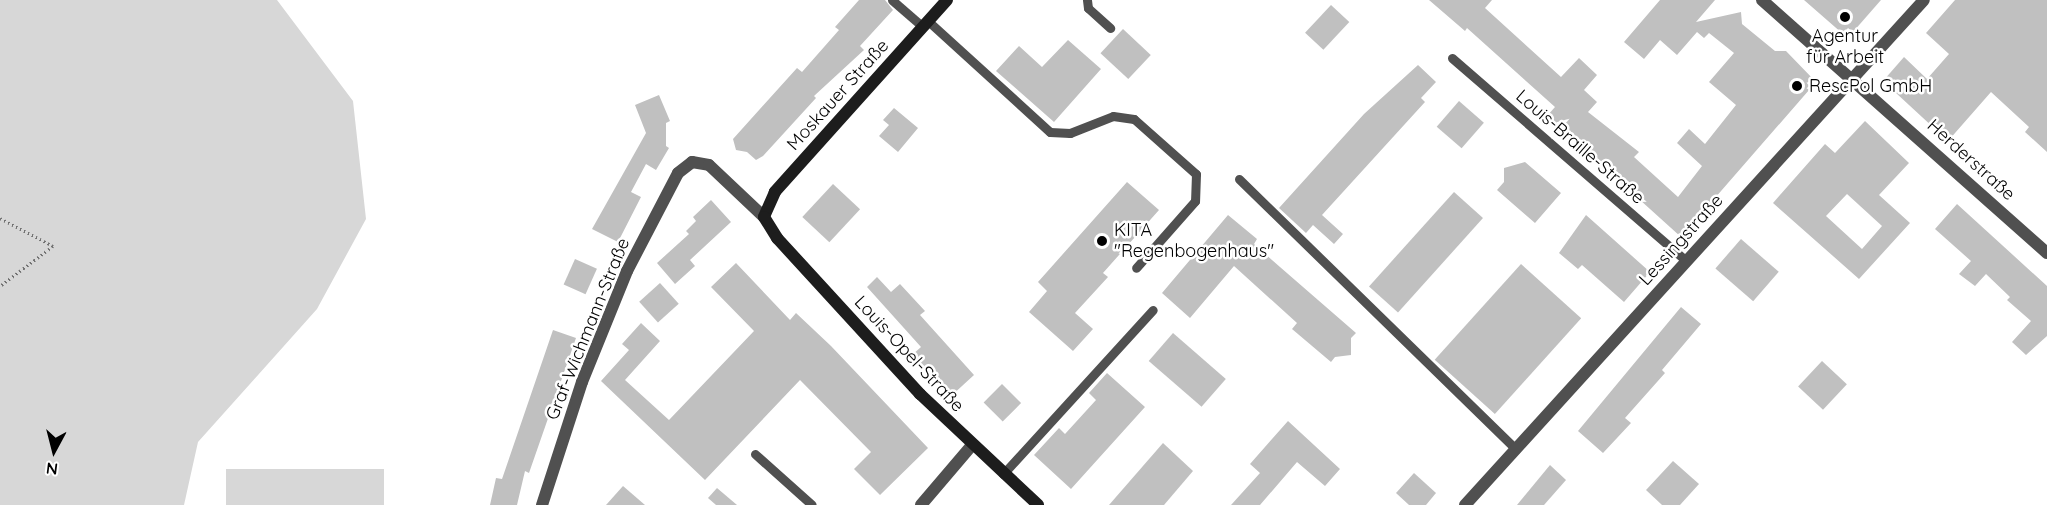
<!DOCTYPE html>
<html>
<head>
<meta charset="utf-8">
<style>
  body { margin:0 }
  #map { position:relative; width:2047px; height:505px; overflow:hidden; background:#fff; font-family:Quicksand,sans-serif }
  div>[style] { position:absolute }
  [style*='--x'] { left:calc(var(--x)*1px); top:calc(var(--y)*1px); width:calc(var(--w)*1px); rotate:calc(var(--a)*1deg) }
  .green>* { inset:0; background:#d7d7d7; transform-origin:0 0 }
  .building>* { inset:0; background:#c0c0c0; transform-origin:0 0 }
  .path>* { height:3px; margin-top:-1.5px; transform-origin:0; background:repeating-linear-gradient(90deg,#727272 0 1.5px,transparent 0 4.5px) }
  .service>* { height:9px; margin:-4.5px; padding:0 4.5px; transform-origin:4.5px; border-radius:4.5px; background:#505050 }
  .minor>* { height:12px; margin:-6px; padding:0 6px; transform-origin:6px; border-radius:6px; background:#505050 }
  .secondary>* { height:12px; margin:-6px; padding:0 6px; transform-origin:6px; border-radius:6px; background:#1d1d1d }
  .dots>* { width:16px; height:16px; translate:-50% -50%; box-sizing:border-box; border:3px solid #fff; border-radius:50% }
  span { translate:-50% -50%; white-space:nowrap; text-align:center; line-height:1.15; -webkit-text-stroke:5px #fff; paint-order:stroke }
  .poi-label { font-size:18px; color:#000 }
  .left { translate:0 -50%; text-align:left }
  .street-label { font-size:18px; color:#000 }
  .north { position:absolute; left:24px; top:421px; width:60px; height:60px; -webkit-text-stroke:4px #fff; paint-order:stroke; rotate:187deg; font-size:16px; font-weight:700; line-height:24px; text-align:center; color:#000 }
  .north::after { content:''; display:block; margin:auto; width:21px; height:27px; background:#000; clip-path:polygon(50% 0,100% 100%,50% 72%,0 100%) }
</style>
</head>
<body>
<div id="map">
  <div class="green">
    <i style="clip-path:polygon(0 0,277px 0,353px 101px,366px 219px,317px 309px,198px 442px,184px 505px,0 505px)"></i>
    <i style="left:226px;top:469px;width:158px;height:36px"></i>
  </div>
  <div class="building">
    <i style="clip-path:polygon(859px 0,885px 0,893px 10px,860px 46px,864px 50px,814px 96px,816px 98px,763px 156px,756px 160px,747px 152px,736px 150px,733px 139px,797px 68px,802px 72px,839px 30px,835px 27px)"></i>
    <i style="clip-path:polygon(1429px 0,1492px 0,1485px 8px,1561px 77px,1579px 58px,1597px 75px,1584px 90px,1597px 102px,1588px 112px,1639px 152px,1634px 157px,1678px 197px,1702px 166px,1677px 143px,1689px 129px,1705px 144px,1736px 105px,1709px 82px,1734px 53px,1709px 33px,1704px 38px,1697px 32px,1677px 55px,1660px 40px,1644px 59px,1624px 42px,1660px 0,1715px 0,1696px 22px,1741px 12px,1742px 24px,1775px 51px,1786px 51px,1816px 82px,1681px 237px,1547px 116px,1555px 107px,1467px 28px,1465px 31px)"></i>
    <i style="clip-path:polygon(1804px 0,1881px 0,1853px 32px,1848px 28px,1843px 34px)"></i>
    <i style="clip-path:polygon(1955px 0,2047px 0,2047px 152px,2025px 132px,2029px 127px,1991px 92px,1948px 141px,1883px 81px,1904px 57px,1927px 79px,1949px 54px,1926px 33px)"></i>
    <i style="left:1331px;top:5px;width:25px;height:38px;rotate:43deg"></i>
    <i style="left:1123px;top:29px;width:38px;height:33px;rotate:43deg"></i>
    <i style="clip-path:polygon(1068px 40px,1101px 69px,1054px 122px,996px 71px,1019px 46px,1042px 67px)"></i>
    <i style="clip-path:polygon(1418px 65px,1436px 82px,1421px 98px,1425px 102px,1322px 215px,1343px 234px,1334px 244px,1313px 225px,1306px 233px,1279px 208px,1364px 114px)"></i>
    <i style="clip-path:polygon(659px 95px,670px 121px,666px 123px,666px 146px,669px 148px,656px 170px,646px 164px,631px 192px,641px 197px,618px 242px,592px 229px,646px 133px,635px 105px)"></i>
    <i style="left:1459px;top:101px;width:33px;height:34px;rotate:41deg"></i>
    <i style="clip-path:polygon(894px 108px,918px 128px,898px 152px,879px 136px,889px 125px,883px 120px)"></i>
    <i style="clip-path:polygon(evenodd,1865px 121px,1909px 163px,1879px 195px,1910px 223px,1859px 279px,1773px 203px,1825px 144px,1835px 153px,1865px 121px,1847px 194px,1882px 226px,1862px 249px,1826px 216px,1847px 194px)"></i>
    <i style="clip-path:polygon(1525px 162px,1561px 193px,1535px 223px,1497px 190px,1504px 182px,1504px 168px)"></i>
    <i style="clip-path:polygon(1127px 182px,1159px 210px,1103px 273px,1108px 277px,1075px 313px,1093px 329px,1073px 351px,1029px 312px,1047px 291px,1038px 282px)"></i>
    <i style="left:833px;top:184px;width:37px;height:45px;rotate:43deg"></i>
    <i style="left:1454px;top:192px;width:39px;height:127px;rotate:42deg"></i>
    <i style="clip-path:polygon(711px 200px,731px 222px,690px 260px,695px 266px,675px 284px,657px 263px,689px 234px,686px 231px,696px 221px,693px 217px)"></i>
    <i style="clip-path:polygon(1957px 204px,2047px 286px,2047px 336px,2026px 355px,2012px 342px,2031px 321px,2007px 300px,2010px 297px,1986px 274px,1975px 286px,1959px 274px,1971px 261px,1935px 229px)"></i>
    <i style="clip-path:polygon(1228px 215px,1257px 239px,1254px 244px,1280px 267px,1356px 333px,1351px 338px,1351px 355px,1335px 357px,1331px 362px,1292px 329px,1297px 323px,1234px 266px,1190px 318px,1162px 293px)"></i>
    <i style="clip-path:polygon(1586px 215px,1650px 272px,1624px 302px,1582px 265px,1578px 269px,1559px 253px)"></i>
    <i style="left:1741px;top:239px;width:50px;height:39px;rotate:41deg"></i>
    <i style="left:575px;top:259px;width:24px;height:28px;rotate:24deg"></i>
    <i style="clip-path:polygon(736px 263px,790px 320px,796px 313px,831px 346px,928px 448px,880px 495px,854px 469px,871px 452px,800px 380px,705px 480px,601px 381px,629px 350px,622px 344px,641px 323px,660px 341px,625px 380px,669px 420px,754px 331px,711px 287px)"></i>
    <i style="left:1521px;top:264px;width:81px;height:129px;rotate:42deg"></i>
    <i style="clip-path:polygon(877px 277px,891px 292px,900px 284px,925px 311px,920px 315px,974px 375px,950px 397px,912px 355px,921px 347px,867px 287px)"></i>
    <i style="left:660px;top:283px;width:28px;height:28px;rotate:48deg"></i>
    <i style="clip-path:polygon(1681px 307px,1701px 324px,1662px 370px,1665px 373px,1625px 418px,1631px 423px,1603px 453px,1578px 431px)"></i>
    <i style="clip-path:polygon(553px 330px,576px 338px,529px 473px,525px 471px,517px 505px,490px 505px,496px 478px,502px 479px)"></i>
    <i style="left:1173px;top:333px;width:70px;height:37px;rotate:41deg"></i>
    <i style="left:1822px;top:361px;width:34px;height:35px;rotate:43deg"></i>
    <i style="clip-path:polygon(1107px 373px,1145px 407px,1071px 489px,1034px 455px,1059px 428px,1065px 434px,1096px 400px,1089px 393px)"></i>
    <i style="left:1002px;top:384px;width:27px;height:26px;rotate:45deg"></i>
    <i style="clip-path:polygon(1288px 421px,1340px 469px,1325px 486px,1297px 462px,1260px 505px,1231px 505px,1260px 473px,1250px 464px)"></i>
    <i style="clip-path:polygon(1163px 443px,1193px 471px,1164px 505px,1109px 505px)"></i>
    <i style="clip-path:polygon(1673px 461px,1699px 484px,1680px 505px,1662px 505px,1646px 490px)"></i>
    <i style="clip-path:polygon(1550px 465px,1566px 480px,1544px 505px,1517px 505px)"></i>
    <i style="clip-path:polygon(1414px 473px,1436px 493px,1426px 505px,1409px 505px,1396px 493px)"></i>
    <i style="clip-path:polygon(623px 486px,645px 505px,606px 505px)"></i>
    <i style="clip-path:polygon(717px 488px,737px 505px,716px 505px,708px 498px)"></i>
  </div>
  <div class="path">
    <i style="--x:0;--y:218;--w:60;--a:27.8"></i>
    <i style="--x:53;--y:246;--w:66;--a:143"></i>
  </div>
  <div class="service">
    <i style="--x:892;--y:0;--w:41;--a:41.1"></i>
    <i style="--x:1087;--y:0;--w:8;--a:83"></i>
    <i style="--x:1088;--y:8;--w:30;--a:42"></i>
    <i style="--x:928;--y:21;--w:165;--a:42.3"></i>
    <i style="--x:1050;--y:132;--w:20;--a:3"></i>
    <i style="--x:1070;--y:133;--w:46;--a:-21.6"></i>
    <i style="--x:1113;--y:116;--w:21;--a:8"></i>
    <i style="--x:1134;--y:119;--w:83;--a:41.6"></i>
    <i style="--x:1196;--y:174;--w:27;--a:92"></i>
    <i style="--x:1195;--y:201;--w:89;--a:131.4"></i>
    <i style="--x:1452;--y:58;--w:310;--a:40.9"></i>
    <i style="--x:1239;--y:179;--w:387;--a:44.3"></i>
    <i style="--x:755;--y:454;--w:76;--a:41.8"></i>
    <i style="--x:1003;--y:474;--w:222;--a:-47.6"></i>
  </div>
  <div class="minor">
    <i style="--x:1762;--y:0;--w:381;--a:41.6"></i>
    <i style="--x:542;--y:505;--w:129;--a:-72"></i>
    <i style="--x:582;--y:382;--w:120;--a:-67.9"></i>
    <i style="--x:627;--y:271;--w:110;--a:-62.5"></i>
    <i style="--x:678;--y:173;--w:18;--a:-38"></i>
    <i style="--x:692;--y:162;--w:17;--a:10"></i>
    <i style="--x:709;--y:165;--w:76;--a:43.4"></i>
    <i style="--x:921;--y:505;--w:79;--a:-49.6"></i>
    <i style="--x:1465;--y:505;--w:682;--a:-47.73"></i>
  </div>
  <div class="secondary">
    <i style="--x:947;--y:0;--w:258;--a:131.9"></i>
    <i style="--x:775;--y:192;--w:27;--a:114"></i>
    <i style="--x:764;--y:217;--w:25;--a:58"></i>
    <i style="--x:777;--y:238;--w:212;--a:47.5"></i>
    <i style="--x:920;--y:394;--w:162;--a:43.2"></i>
  </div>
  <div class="dots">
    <i style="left:1845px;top:17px;background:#000"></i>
    <i style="left:1797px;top:86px;background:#000"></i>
    <i style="left:1102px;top:241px;background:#000"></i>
  </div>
  <div class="poi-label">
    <span style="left:1845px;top:47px">Agentur<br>für Arbeit</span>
    <span class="left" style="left:1809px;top:86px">RescPol GmbH</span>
    <span class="left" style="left:1114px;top:241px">KITA<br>"Regenbogenhaus"</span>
  </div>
  <div class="street-label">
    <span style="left:838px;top:95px;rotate:-48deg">Moskauer Straße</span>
    <span style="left:1580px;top:147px;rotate:41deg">Louis-Braille-Straße</span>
    <span style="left:1971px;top:160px;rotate:42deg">Herderstraße</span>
    <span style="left:1681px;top:240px;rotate:-48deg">Lessingstraße</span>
    <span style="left:588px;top:329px;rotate:-68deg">Graf-Wichmann-Straße</span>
    <span style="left:909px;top:354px;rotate:47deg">Louis-Opel-Straße</span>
  </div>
  <div class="north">N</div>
</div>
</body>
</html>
